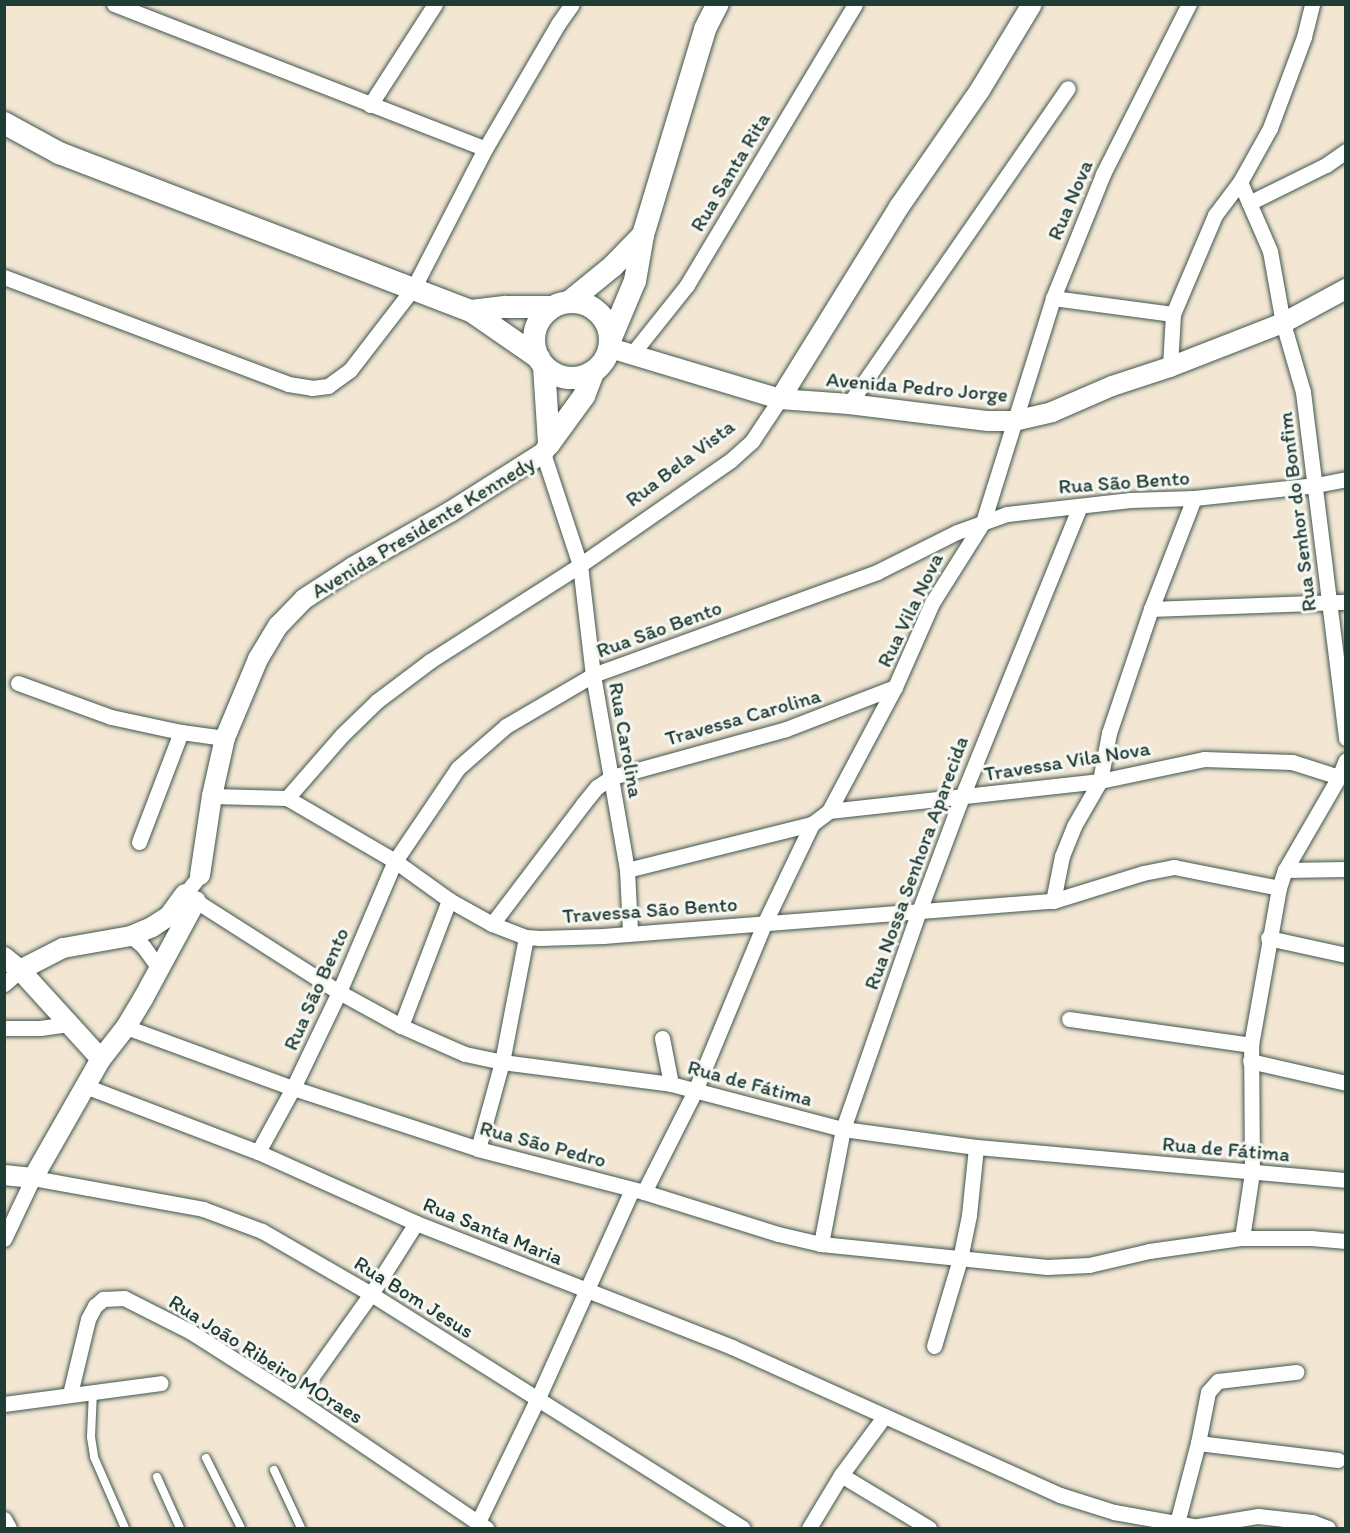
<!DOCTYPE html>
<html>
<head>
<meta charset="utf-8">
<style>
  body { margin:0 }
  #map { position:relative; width:1350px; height:1533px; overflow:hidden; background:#f3e7d4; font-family:Itim,sans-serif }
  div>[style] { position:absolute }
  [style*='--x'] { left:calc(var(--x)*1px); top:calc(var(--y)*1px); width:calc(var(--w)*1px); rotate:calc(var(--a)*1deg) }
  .roads { filter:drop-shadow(0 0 2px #3f564c) drop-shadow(0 0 2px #3f564c) }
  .service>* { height:8px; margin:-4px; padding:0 4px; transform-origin:4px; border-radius:4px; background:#fff }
  .minor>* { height:15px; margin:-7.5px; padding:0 7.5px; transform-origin:7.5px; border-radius:7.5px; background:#fff }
  .tertiary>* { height:20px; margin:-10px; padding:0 10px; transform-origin:10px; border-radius:10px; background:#fff }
  .secondary>* { height:22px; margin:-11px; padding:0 11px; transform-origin:11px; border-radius:11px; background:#fff }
  .secondary>.ring { margin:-11px; padding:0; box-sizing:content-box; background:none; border:22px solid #fff; border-radius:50% }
  span { translate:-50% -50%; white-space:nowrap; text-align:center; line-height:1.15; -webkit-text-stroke:6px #f6f6f2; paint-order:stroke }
  .street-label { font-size:21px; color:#1f3d34 }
  .frame { position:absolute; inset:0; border:6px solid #1f3d34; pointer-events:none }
</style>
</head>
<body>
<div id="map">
  <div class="roads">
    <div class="service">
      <i style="--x:93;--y:1391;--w:46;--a:92.5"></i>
      <i style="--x:91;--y:1437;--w:20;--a:81"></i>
      <i style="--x:94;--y:1457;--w:77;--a:66.4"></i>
      <i style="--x:206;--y:1458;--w:78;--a:63.4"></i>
      <i style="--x:274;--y:1470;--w:64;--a:65"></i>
      <i style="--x:157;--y:1477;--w:56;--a:65.7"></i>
    </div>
    <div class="minor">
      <i style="--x:114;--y:4;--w:398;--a:21.3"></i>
      <i style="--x:370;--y:105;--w:120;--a:-57.2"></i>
      <i style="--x:1240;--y:182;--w:75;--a:66.5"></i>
      <i style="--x:1270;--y:251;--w:73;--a:79.8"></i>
      <i style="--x:1283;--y:323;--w:72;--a:73.8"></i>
      <i style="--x:1303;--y:392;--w:349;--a:82.9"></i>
      <i style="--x:1249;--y:203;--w:86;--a:-26.3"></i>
      <i style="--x:1326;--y:165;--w:24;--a:-35"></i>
      <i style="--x:4;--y:277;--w:303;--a:20.6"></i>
      <i style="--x:288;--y:384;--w:24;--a:9"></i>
      <i style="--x:312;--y:388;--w:16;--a:-7"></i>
      <i style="--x:328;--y:386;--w:27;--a:-36"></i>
      <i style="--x:350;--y:370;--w:105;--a:-52.4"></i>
      <i style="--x:414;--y:287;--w:155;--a:-62.8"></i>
      <i style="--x:485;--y:149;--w:145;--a:-59.7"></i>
      <i style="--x:558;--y:24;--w:24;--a:-55"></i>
      <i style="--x:1053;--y:298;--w:121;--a:7.6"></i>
      <i style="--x:632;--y:354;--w:88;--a:-51.4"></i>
      <i style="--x:687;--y:285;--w:327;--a:-59.1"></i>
      <i style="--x:1170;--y:367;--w:53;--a:-86.8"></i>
      <i style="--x:1173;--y:314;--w:108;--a:-67"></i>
      <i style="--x:1215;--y:215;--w:41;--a:-52.9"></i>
      <i style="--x:1240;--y:182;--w:62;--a:-60.9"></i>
      <i style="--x:1270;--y:128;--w:97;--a:-69.5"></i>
      <i style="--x:1304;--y:37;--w:34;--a:-76"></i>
      <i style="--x:849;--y:404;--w:384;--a:-55.3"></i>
      <i style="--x:543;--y:453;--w:118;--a:71.7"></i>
      <i style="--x:580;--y:565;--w:111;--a:83.3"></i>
      <i style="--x:593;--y:675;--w:198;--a:80.1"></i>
      <i style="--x:627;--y:870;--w:62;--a:87.2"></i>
      <i style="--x:1151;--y:609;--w:195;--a:-2.1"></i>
      <i style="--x:18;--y:683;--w:99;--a:20.1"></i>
      <i style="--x:111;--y:717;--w:72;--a:12.1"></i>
      <i style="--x:212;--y:796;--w:75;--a:1.5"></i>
      <i style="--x:287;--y:798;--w:125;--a:30.3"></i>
      <i style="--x:395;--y:861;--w:67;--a:35.8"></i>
      <i style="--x:449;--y:900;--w:49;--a:29.2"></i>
      <i style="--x:492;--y:924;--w:36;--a:21"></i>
      <i style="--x:526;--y:937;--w:14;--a:4"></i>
      <i style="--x:540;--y:938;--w:64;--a:-1.8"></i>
      <i style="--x:604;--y:936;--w:450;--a:-4.5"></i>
      <i style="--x:1053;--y:901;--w:94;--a:-17.3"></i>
      <i style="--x:1143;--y:873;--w:32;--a:-11"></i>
      <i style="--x:1174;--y:867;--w:107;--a:11.3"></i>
      <i style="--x:287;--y:798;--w:84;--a:-48.9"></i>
      <i style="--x:342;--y:735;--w:49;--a:-44.2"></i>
      <i style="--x:377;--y:701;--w:66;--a:-37"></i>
      <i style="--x:430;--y:661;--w:178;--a:-32.6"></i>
      <i style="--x:580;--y:565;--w:184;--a:-34.8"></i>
      <i style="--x:731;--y:460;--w:28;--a:-42"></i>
      <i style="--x:752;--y:441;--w:50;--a:-56.3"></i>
      <i style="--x:829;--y:811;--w:140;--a:-62"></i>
      <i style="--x:895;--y:687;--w:92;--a:-66.2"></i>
      <i style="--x:932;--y:603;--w:96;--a:-57.8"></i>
      <i style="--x:983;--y:522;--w:235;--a:-72.6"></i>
      <i style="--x:1053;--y:298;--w:134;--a:-68"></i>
      <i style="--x:1103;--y:174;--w:191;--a:-63.2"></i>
      <i style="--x:139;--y:842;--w:118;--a:-69.1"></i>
      <i style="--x:181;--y:732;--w:44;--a:7.8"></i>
      <i style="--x:627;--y:870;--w:191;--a:-14"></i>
      <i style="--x:812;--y:824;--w:21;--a:-37"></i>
      <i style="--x:829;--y:811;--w:273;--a:-6.3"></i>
      <i style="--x:1100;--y:781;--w:106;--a:-11.9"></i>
      <i style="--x:1204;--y:759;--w:88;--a:2"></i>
      <i style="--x:1292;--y:762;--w:49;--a:17.7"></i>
      <i style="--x:1285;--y:870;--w:61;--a:-0.9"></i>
      <i style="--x:200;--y:875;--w:24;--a:128"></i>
      <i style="--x:185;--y:894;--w:183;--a:32.5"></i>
      <i style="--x:339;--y:992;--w:71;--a:28.7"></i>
      <i style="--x:401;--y:1026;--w:70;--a:23.6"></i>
      <i style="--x:465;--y:1054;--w:38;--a:12"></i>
      <i style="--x:502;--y:1062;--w:170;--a:7.4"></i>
      <i style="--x:671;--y:1084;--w:178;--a:14.7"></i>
      <i style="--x:843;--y:1129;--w:134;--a:7.7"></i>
      <i style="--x:976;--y:1147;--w:371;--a:5.1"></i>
      <i style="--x:1053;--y:901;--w:46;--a:-78.7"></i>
      <i style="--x:1062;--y:856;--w:32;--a:-68"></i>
      <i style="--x:1074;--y:826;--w:52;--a:-60"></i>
      <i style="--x:1100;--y:781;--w:49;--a:-79.4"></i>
      <i style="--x:1109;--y:733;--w:131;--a:-71.3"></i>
      <i style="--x:1151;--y:609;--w:119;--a:-68.8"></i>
      <i style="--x:492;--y:924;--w:151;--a:-52.8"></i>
      <i style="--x:583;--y:804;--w:22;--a:-51"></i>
      <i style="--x:597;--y:787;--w:18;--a:-34"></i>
      <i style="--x:612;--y:777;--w:180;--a:-15.4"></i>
      <i style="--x:786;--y:729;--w:117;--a:-21.1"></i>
      <i style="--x:131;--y:936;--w:16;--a:40"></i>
      <i style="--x:143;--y:946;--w:27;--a:54"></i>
      <i style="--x:1268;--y:938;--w:80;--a:12.3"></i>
      <i style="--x:4;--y:984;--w:21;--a:-41"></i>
      <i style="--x:1069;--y:1019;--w:184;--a:8.1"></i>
      <i style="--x:401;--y:1026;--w:135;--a:-69.1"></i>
      <i style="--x:126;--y:1027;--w:178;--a:20.1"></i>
      <i style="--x:293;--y:1088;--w:195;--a:18.2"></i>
      <i style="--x:478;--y:1149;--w:171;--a:14.5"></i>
      <i style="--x:644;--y:1192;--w:140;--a:17.4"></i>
      <i style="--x:778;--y:1234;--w:44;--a:13.1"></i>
      <i style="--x:821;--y:1244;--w:227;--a:5.8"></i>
      <i style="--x:1047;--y:1267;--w:42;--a:-2.7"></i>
      <i style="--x:1089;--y:1265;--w:62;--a:-13.1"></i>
      <i style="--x:1149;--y:1251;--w:94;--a:-8"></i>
      <i style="--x:1242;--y:1238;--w:69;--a:0"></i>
      <i style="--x:1311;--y:1238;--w:35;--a:5"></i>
      <i style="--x:4;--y:1028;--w:36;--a:0"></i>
      <i style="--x:40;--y:1028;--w:29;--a:-8"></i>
      <i style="--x:662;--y:1038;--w:47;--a:78.9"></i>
      <i style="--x:1250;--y:1061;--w:98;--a:12.9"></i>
      <i style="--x:85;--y:1086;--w:185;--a:20.9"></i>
      <i style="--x:258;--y:1152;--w:173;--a:24.2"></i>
      <i style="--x:416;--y:1223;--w:339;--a:21.4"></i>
      <i style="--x:732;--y:1347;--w:360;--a:24.3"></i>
      <i style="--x:1060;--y:1495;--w:57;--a:17.5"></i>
      <i style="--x:1114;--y:1512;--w:91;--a:10.1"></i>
      <i style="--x:478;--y:1149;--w:90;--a:-74.6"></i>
      <i style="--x:502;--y:1062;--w:127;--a:-79.1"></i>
      <i style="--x:258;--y:1152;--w:73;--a:-61.3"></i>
      <i style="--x:293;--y:1088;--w:106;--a:-64.4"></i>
      <i style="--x:339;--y:992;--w:142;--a:-66.9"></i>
      <i style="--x:395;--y:861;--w:112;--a:-55.9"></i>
      <i style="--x:458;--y:768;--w:64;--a:-41.2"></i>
      <i style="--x:506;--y:726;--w:101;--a:-30.4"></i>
      <i style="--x:593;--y:675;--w:302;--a:-19.9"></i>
      <i style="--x:877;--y:572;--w:89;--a:-26.6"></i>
      <i style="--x:957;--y:532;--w:53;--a:-19.8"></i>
      <i style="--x:1007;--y:514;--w:124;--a:-6.5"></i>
      <i style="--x:1130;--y:500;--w:64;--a:-1.8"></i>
      <i style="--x:1194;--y:498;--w:123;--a:-6.1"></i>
      <i style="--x:1316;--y:485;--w:31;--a:-11"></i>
      <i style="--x:644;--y:1192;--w:113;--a:-63.2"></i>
      <i style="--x:695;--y:1091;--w:183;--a:-67.5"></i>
      <i style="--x:765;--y:922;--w:109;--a:-64.4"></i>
      <i style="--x:1242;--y:1238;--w:66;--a:-81.3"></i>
      <i style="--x:1252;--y:1173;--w:128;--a:-90.4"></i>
      <i style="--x:1251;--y:1045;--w:159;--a:-79.9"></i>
      <i style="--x:1279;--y:888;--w:19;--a:-72"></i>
      <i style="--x:1285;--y:870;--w:108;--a:-59.9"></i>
      <i style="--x:1339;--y:777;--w:18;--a:-68"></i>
      <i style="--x:4;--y:1239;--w:68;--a:-64.6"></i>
      <i style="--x:33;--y:1178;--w:173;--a:10.3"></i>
      <i style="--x:203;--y:1209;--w:63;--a:20.4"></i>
      <i style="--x:262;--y:1231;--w:126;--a:30"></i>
      <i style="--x:371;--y:1294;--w:439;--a:32.2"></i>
      <i style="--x:821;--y:1244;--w:117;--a:-79.2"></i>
      <i style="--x:843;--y:1129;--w:231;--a:-70.8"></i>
      <i style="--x:919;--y:911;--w:120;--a:-69.4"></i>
      <i style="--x:961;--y:799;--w:316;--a:-67.9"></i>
      <i style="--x:934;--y:1346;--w:91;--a:-73.4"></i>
      <i style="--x:960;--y:1259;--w:45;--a:-78.4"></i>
      <i style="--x:969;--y:1215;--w:68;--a:-84.1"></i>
      <i style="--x:70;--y:1394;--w:77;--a:-76.5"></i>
      <i style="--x:88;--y:1319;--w:15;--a:-62"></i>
      <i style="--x:95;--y:1306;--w:11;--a:-41"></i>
      <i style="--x:103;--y:1299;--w:21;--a:-3"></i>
      <i style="--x:124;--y:1298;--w:75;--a:26.9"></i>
      <i style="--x:191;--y:1332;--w:125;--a:32.5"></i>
      <i style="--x:296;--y:1399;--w:230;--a:34.2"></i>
      <i style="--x:296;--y:1399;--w:129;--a:-54.5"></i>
      <i style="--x:371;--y:1294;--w:84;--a:-57.6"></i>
      <i style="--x:4;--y:1404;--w:158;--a:-7.6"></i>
      <i style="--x:1198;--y:1443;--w:52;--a:-78.9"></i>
      <i style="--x:1208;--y:1392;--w:15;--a:-48"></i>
      <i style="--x:1218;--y:1381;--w:79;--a:-6.6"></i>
      <i style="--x:841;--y:1475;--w:103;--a:31.1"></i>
      <i style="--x:4;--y:1519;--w:10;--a:61"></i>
      <i style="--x:478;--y:1522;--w:136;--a:-64.2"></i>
      <i style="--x:537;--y:1400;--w:230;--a:-65.7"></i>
      <i style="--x:1177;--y:1523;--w:83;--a:-75.3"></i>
      <i style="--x:1198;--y:1443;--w:141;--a:6.9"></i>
      <i style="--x:1198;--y:1526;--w:61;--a:-9.5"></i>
      <i style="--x:1258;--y:1516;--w:54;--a:6.3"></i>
      <i style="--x:1312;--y:1522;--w:17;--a:21"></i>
      <i style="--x:809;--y:1528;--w:62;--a:-58.9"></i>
      <i style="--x:841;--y:1475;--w:71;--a:-53.6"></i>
    </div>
    <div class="tertiary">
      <i style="--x:610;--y:348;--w:177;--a:16.7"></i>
      <i style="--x:780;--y:399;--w:69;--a:4.1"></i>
      <i style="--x:849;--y:404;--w:140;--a:7"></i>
      <i style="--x:988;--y:421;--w:26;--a:0"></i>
      <i style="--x:1014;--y:421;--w:39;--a:-13"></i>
      <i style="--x:1052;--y:412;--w:65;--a:-23.4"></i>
      <i style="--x:1112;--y:386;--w:61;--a:-18.1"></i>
      <i style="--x:1170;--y:367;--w:121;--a:-21.3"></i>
      <i style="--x:1283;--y:323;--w:72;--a:-28.4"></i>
      <i style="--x:780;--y:399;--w:226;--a:-58.2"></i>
      <i style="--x:899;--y:207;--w:142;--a:-55.3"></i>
      <i style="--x:980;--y:90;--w:100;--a:-58.8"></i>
      <i style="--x:200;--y:875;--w:80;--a:-81.4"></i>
      <i style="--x:212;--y:796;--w:59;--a:-77.4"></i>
      <i style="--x:225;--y:738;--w:86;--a:-67.3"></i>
      <i style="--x:258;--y:659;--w:39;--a:-59"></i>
      <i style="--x:278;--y:626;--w:37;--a:-46"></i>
      <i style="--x:304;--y:599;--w:59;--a:-33.1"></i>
      <i style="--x:353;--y:567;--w:112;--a:-29.6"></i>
      <i style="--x:450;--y:512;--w:110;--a:-32.4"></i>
      <i style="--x:543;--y:453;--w:11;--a:-56"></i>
      <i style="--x:4;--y:957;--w:21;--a:39"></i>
      <i style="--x:20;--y:970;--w:120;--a:47.7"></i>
      <i style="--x:20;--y:970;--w:48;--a:-27.1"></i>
      <i style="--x:63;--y:948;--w:69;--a:-10"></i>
      <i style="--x:131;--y:936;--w:23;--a:-23"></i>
      <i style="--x:152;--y:927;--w:20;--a:-33"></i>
      <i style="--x:169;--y:916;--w:27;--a:-54"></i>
      <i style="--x:4;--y:1175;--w:29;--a:6"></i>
      <i style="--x:33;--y:1178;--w:137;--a:-60.3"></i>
      <i style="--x:101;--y:1059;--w:41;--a:-52"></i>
      <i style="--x:126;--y:1027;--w:35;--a:-59"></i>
      <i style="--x:144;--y:997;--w:109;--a:-61.6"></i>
    </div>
    <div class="secondary">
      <i style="--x:4;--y:123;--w:63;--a:28.6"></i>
      <i style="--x:59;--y:153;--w:441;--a:21"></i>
      <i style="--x:471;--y:311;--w:83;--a:34.7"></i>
      <i style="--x:569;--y:302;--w:57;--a:-39.3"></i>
      <i style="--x:613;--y:266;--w:43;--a:-45.9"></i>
      <i class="ring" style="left:534px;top:302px;width:54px;height:54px"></i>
      <i style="--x:471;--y:311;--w:34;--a:-7"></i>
      <i style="--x:505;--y:307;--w:46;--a:0"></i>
      <i style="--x:611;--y:338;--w:62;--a:-67.2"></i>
      <i style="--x:635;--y:281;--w:47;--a:-80.1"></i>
      <i style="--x:643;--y:235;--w:215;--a:-73.2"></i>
      <i style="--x:705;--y:29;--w:28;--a:-63"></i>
      <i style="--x:544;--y:366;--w:78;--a:86.3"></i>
      <i style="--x:549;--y:444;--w:59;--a:-53.9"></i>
      <i style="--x:584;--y:396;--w:26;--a:-69"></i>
    </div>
  </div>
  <div class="street-label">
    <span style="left:730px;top:172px;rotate:-59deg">Rua Santa Rita</span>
    <span style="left:1070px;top:200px;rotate:-67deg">Rua Nova</span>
    <span style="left:917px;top:387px;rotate:5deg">Avenida Pedro Jorge</span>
    <span style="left:680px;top:463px;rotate:-37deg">Rua Bela Vista</span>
    <span style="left:1124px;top:482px;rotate:-4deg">Rua São Bento</span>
    <span style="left:1297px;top:512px;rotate:-97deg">Rua Senhor do Bonfim</span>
    <span style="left:423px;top:527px;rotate:-31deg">Avenida Presidente Kennedy</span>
    <span style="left:910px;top:610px;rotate:-64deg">Rua Vila Nova</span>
    <span style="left:659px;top:629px;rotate:-20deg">Rua São Bento</span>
    <span style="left:743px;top:717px;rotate:-16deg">Travessa Carolina</span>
    <span style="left:626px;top:740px;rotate:80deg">Rua Carolina</span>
    <span style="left:1067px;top:761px;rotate:-9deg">Travessa Vila Nova</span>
    <span style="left:916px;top:863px;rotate:-70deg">Rua Nossa Senhora Aparecida</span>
    <span style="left:650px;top:910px;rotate:-4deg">Travessa São Bento</span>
    <span style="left:316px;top:989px;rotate:-66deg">Rua São Bento</span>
    <span style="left:750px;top:1083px;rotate:15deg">Rua de Fátima</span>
    <span style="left:543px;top:1144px;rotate:15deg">Rua São Pedro</span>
    <span style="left:1226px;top:1149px;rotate:5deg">Rua de Fátima</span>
    <span style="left:493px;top:1231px;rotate:22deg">Rua Santa Maria</span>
    <span style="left:414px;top:1297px;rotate:32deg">Rua Bom Jesus</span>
    <span style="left:266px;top:1359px;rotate:32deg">Rua João Ribeiro MOraes</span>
  </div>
  <div class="frame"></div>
</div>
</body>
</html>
